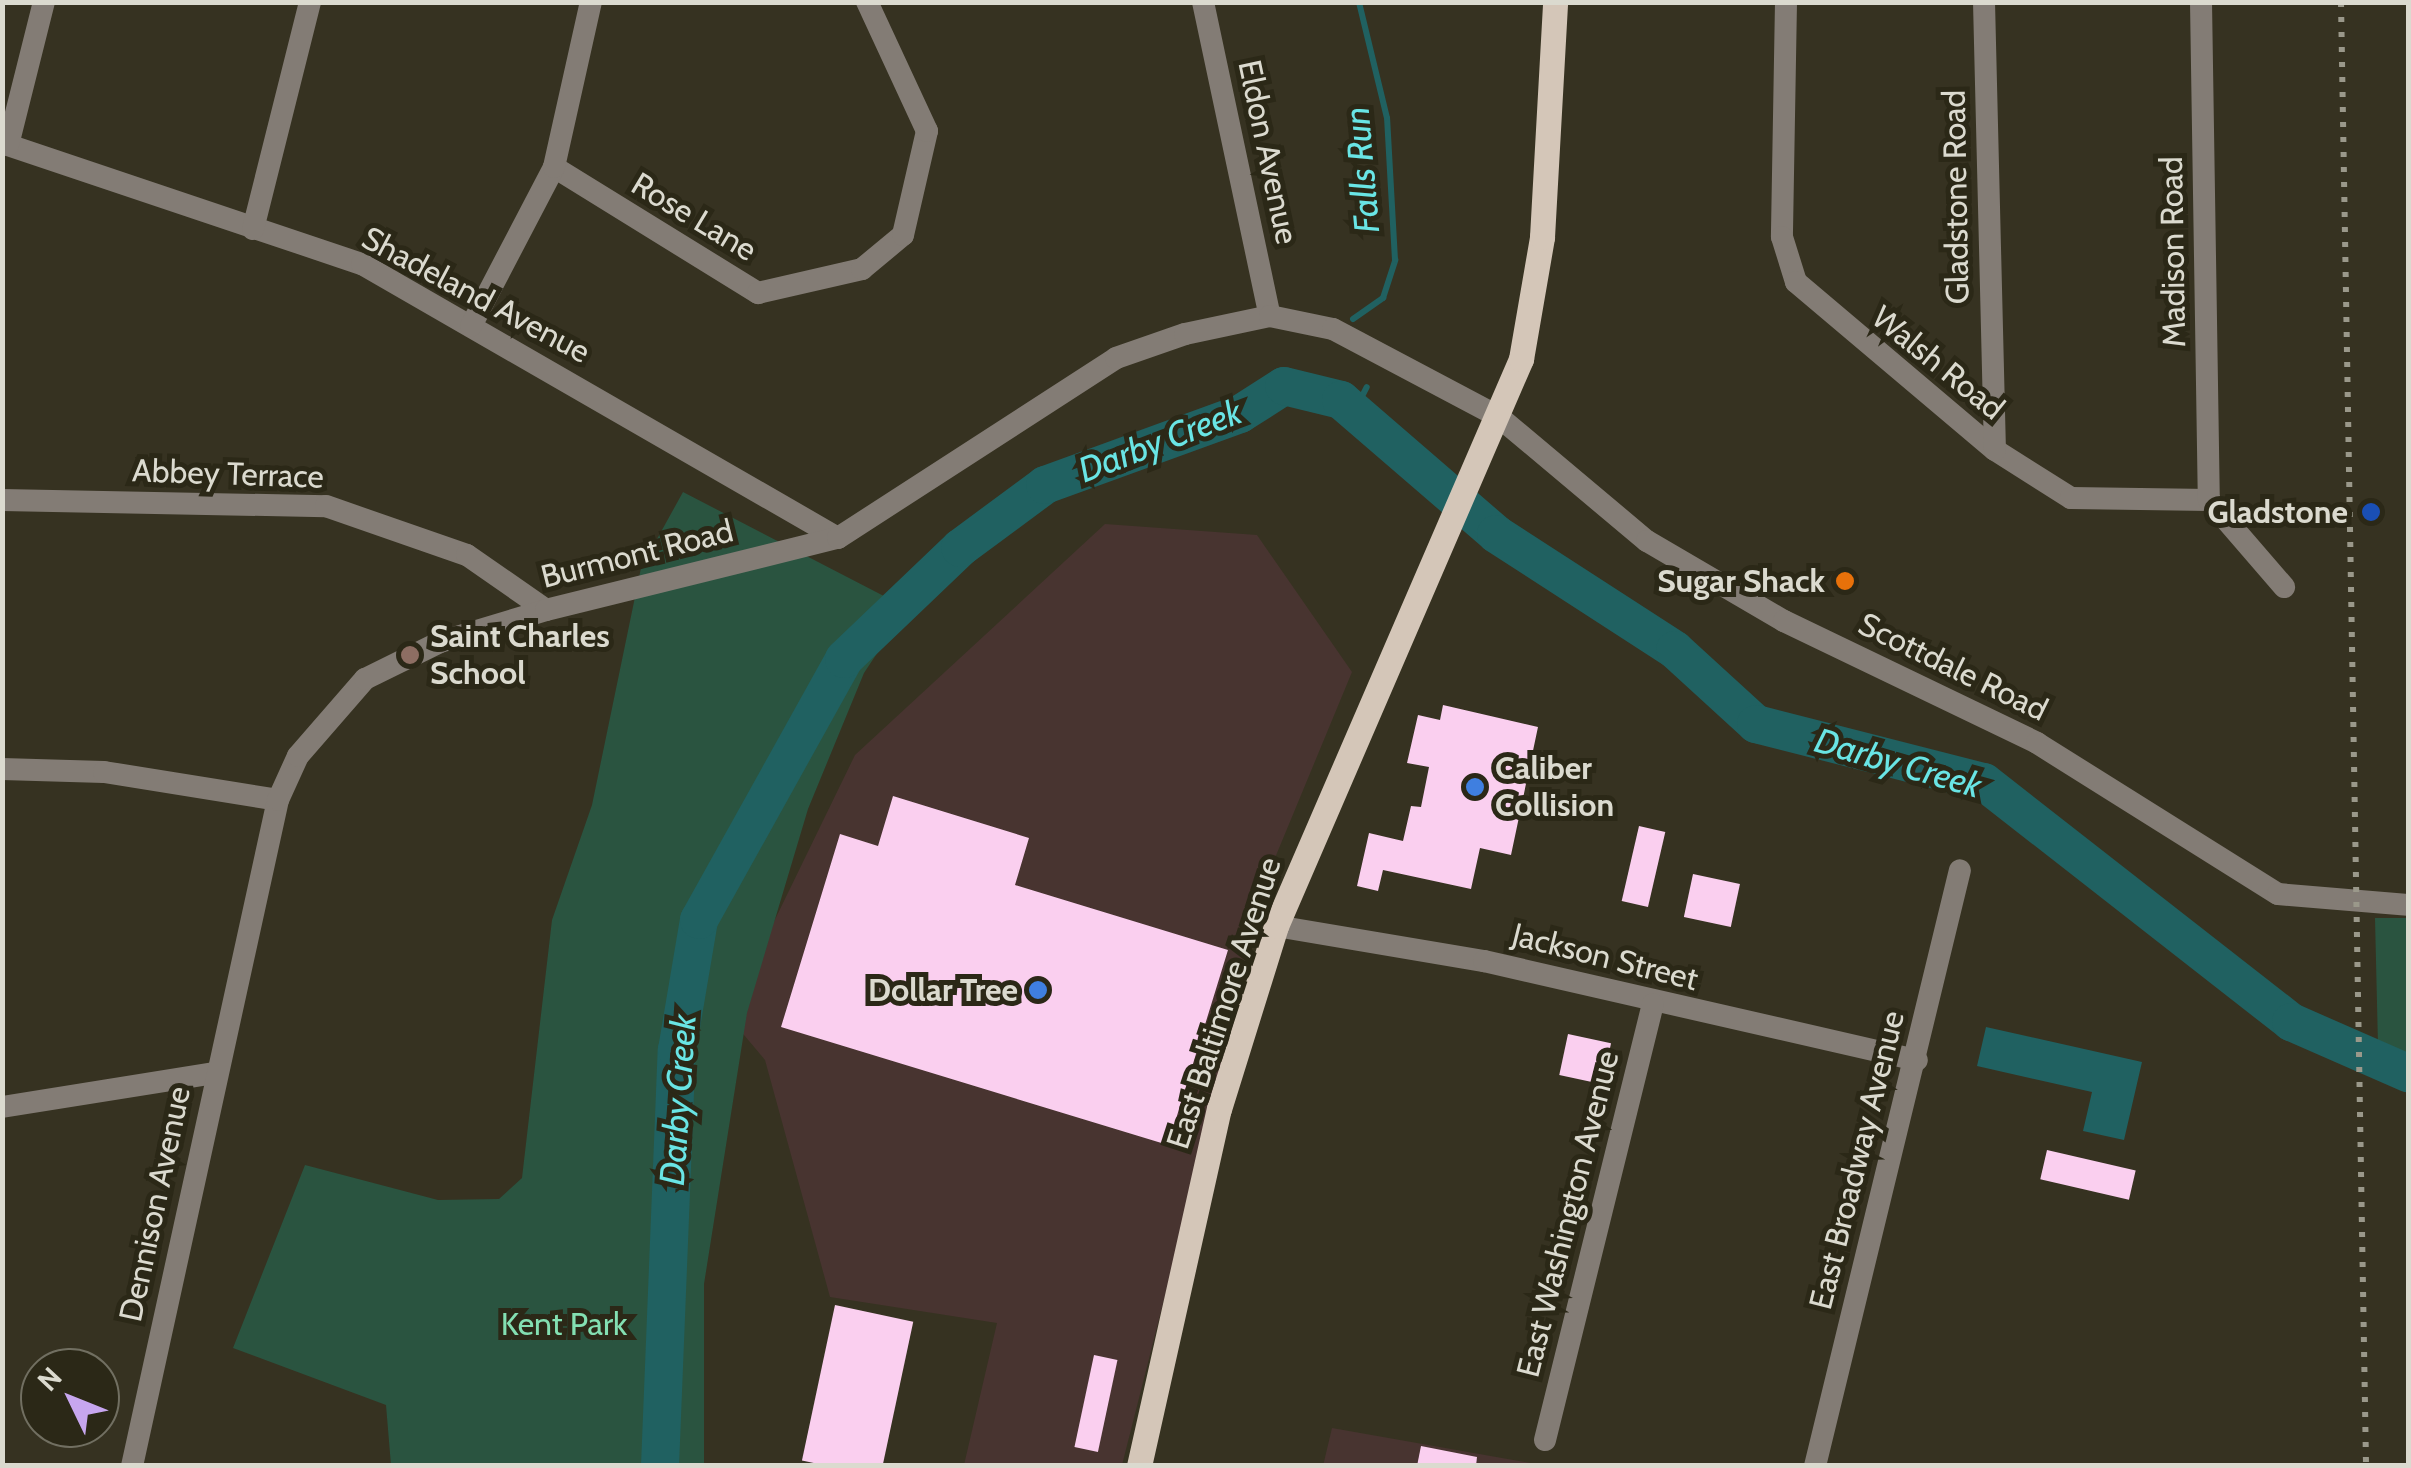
<!DOCTYPE html>
<html>
<head>
<meta charset="utf-8">
<style>
  body { margin:0 }
  #map { position:relative; width:2411px; height:1468px; overflow:hidden; background:#363221; font-family:Cabin,sans-serif }
  div>[style] { position:absolute }
  [style*='--x'] { left:calc(var(--x)*1px); top:calc(var(--y)*1px); width:calc(var(--w)*1px); rotate:calc(var(--a)*1deg) }
  .commercial>* { inset:0; background:#483430 }
  .green>* { inset:0; background:#2a5440 }
  .water>* { inset:0; background:#206161 }
  .stream>* { height:6px; margin:-3px; padding:0 3px; transform-origin:3px; border-radius:3px; background:#206161 }
  .river>* { height:38px; margin:-19px; padding:0 19px; transform-origin:19px; border-radius:19px; background:#206161 }
  .building>* { inset:0; background:#facfef; transform-origin:0 0 }
  .minor>* { height:22px; margin:-11px; padding:0 11px; transform-origin:11px; border-radius:11px; background:#837c75 }
  .major>* { height:25px; margin:-12.5px; padding:0 12.5px; transform-origin:12.5px; border-radius:12.5px; background:#d4c6b8 }
  .rail>* { height:6px; margin-top:-3px; transform-origin:0; background:repeating-linear-gradient(90deg,#9a988a 0 5px,transparent 0 15px) }
  .dots>* { width:28px; height:28px; translate:-50% -50%; box-sizing:border-box; border:5px solid #2b2817; border-radius:50% }
  span { translate:-50% -50%; white-space:nowrap; text-align:center; line-height:1.15; -webkit-text-stroke:10px #2b2817; paint-order:stroke }
  .street-label { font-size:32px; color:#dbdacf }
  .poi-label { font-size:32px; color:#dbdacf; font-weight:700 }
  .right { translate:-100% -50%; text-align:right }
  .left { translate:0 -50%; text-align:left }
  .park-label { font-size:32px; color:#83dfb2 }
  .water-label { font-size:35px; color:#69e5e5; font-style:italic }
  .frame { position:absolute; inset:0; border:5px solid #dbdacf; pointer-events:none }
  .north { position:absolute; left:20px; top:1348px; width:100px; height:100px; box-sizing:border-box; background:#2b2817; border:2px solid #716f61; border-radius:50%; rotate:313deg; font-size:28px; font-weight:700; line-height:40px; text-align:center; color:#dbdacf }
  .north::after { content:''; display:block; margin:auto; width:35px; height:45px; background:#c7a6ef; clip-path:polygon(50% 0,100% 100%,50% 72%,0 100%) }
</style>
</head>
<body>
<div id="map">
  <div class="commercial">
    <i style="clip-path:polygon(1105px 524px,1257px 535px,1352px 672px,1241px 940px,1249px 965px,1122px 1465px,964px 1465px,997px 1323px,830px 1297px,765px 1060px,728px 1016px,855px 755px)"></i>
    <i style="clip-path:polygon(1332px 1428px,1542px 1465px,1323px 1466px)"></i>
  </div>
  <div class="green">
    <i style="clip-path:polygon(683px 492px,907px 608px,864px 673px,808px 809px,747px 1013px,704px 1284px,704px 1465px,391px 1465px,386px 1405px,233px 1348px,305px 1165px,438px 1200px,499px 1199px,522px 1178px,552px 920px,592px 805px,641px 568px)"></i>
    <i style="clip-path:polygon(2375px 918px,2408px 918px,2408px 1055px,2378px 1046px)"></i>
  </div>
  <div class="water">
    <i style="clip-path:polygon(1986px 1027px,2142px 1062px,2124px 1140px,2083px 1131px,2092px 1092px,1977px 1066px)"></i>
  </div>
  <div class="stream">
    <i style="--x:1353;--y:319;--w:37;--a:-35"></i>
    <i style="--x:1383;--y:298;--w:40;--a:-72"></i>
    <i style="--x:1395;--y:260;--w:142;--a:-93.2"></i>
    <i style="--x:1387;--y:118;--w:119;--a:-103.6"></i>
    <i style="--x:1354;--y:412;--w:28;--a:-63"></i>
  </div>
  <div class="river">
    <i style="--x:660;--y:1466;--w:416;--a:-87.7"></i>
    <i style="--x:677;--y:1050;--w:132;--a:-80.4"></i>
    <i style="--x:699;--y:920;--w:299;--a:-60.9"></i>
    <i style="--x:844;--y:659;--w:161;--a:-43.7"></i>
    <i style="--x:960;--y:548;--w:106;--a:-36.5"></i>
    <i style="--x:1045;--y:485;--w:208;--a:-20"></i>
    <i style="--x:1240;--y:414;--w:52;--a:-32.5"></i>
    <i style="--x:1284;--y:386;--w:59;--a:13.8"></i>
    <i style="--x:1341;--y:400;--w:205;--a:40.8"></i>
    <i style="--x:1496;--y:534;--w:213;--a:32.9"></i>
    <i style="--x:1675;--y:650;--w:110;--a:42.4"></i>
    <i style="--x:1756;--y:724;--w:235;--a:14.3"></i>
    <i style="--x:1984;--y:782;--w:390;--a:38"></i>
    <i style="--x:2291;--y:1022;--w:128;--a:23.6"></i>
  </div>
  <div class="building">
    <i style="clip-path:polygon(1443px 705px,1538px 727px,1511px 855px,1480px 848px,1471px 889px,1383px 870px,1378px 891px,1357px 886px,1369px 833px,1403px 841px,1411px 806px,1421px 807px,1429px 767px,1407px 763px,1418px 715px,1440px 720px)"></i>
    <i style="clip-path:polygon(893px 796px,1029px 838px,1015px 885px,1228px 950px,1168px 1145px,781px 1027px,840px 834px,878px 846px)"></i>
    <i style="left:1639px;top:826px;width:27px;height:77px;rotate:13deg"></i>
    <i style="left:1693px;top:874px;width:48px;height:44px;rotate:12deg"></i>
    <i style="left:1568px;top:1034px;width:44px;height:42px;rotate:12deg"></i>
    <i style="left:2047px;top:1150px;width:91px;height:30px;rotate:13deg"></i>
    <i style="left:835px;top:1305px;width:80px;height:159px;rotate:12deg"></i>
    <i style="left:1094px;top:1355px;width:24px;height:94px;rotate:12deg"></i>
    <i style="clip-path:polygon(1421px 1446px,1477px 1457px,1476px 1466px,1417px 1466px)"></i>
  </div>
  <div class="minor">
    <i style="--x:1203;--y:2;--w:321;--a:78"></i>
    <i style="--x:1786;--y:2;--w:235;--a:91"></i>
    <i style="--x:1782;--y:237;--w:47;--a:72.7"></i>
    <i style="--x:1796;--y:282;--w:260;--a:40.2"></i>
    <i style="--x:1995;--y:450;--w:90;--a:32.3"></i>
    <i style="--x:2071;--y:498;--w:138;--a:0.8"></i>
    <i style="--x:2209;--y:500;--w:115;--a:49.2"></i>
    <i style="--x:1984;--y:2;--w:448;--a:88.6"></i>
    <i style="--x:2201;--y:2;--w:498;--a:89.1"></i>
    <i style="--x:2;--y:143;--w:380;--a:18.6"></i>
    <i style="--x:362;--y:264;--w:549;--a:29.93"></i>
    <i style="--x:8;--y:145;--w:147;--a:-75.9"></i>
    <i style="--x:554;--y:167;--w:240;--a:31.7"></i>
    <i style="--x:758;--y:293;--w:107;--a:-13"></i>
    <i style="--x:862;--y:269;--w:53;--a:-39.7"></i>
    <i style="--x:903;--y:235;--w:107;--a:-77"></i>
    <i style="--x:927;--y:131;--w:142;--a:-114.9"></i>
    <i style="--x:253;--y:229;--w:234;--a:-75.9"></i>
    <i style="--x:471;--y:326;--w:179;--a:-62.4"></i>
    <i style="--x:554;--y:167;--w:169;--a:-77.4"></i>
    <i style="--x:2;--y:500;--w:324;--a:1.1"></i>
    <i style="--x:326;--y:506;--w:149;--a:19.2"></i>
    <i style="--x:467;--y:555;--w:96;--a:34.8"></i>
    <i style="--x:2;--y:769;--w:102;--a:1.7"></i>
    <i style="--x:104;--y:772;--w:176;--a:9.1"></i>
    <i style="--x:1276;--y:926;--w:211;--a:9.6"></i>
    <i style="--x:1484;--y:961;--w:444;--a:12.9"></i>
    <i style="--x:2;--y:1107;--w:216;--a:-9.1"></i>
    <i style="--x:1545;--y:1440;--w:449;--a:-76.1"></i>
    <i style="--x:132;--y:1466;--w:682;--a:-77.64"></i>
    <i style="--x:278;--y:800;--w:48;--a:-65.6"></i>
    <i style="--x:298;--y:756;--w:102;--a:-49"></i>
    <i style="--x:365;--y:679;--w:84;--a:-26.3"></i>
    <i style="--x:440;--y:642;--w:111;--a:-16.8"></i>
    <i style="--x:546;--y:610;--w:301;--a:-13.9"></i>
    <i style="--x:838;--y:538;--w:331;--a:-32.9"></i>
    <i style="--x:1116;--y:358;--w:73;--a:-19.2"></i>
    <i style="--x:1185;--y:334;--w:87;--a:-12"></i>
    <i style="--x:1270;--y:316;--w:64;--a:11.7"></i>
    <i style="--x:1333;--y:329;--w:188;--a:27.9"></i>
    <i style="--x:1499;--y:417;--w:193;--a:40"></i>
    <i style="--x:1647;--y:541;--w:159;--a:30.3"></i>
    <i style="--x:1784;--y:621;--w:281;--a:25.7"></i>
    <i style="--x:2037;--y:743;--w:284;--a:32.1"></i>
    <i style="--x:2278;--y:894;--w:130;--a:4.8"></i>
    <i style="--x:1815;--y:1466;--w:613;--a:-76.33"></i>
  </div>
  <div class="major">
    <i style="--x:1139;--y:1466;--w:366;--a:-77.4"></i>
    <i style="--x:1219;--y:1109;--w:192;--a:-72.7"></i>
    <i style="--x:1276;--y:926;--w:618;--a:-66.63"></i>
    <i style="--x:1521;--y:359;--w:124;--a:-80.2"></i>
    <i style="--x:1542;--y:237;--w:235;--a:-86.8"></i>
  </div>
  <div class="rail">
    <i style="--x:2341;--y:2;--w:1464;--a:89.02"></i>
  </div>
  <div class="dots">
    <i style="left:2371px;top:512px;background:#1a4fb4"></i>
    <i style="left:1845px;top:581px;background:#e8710a"></i>
    <i style="left:410px;top:655px;background:#8d6e63"></i>
    <i style="left:1475px;top:787px;background:#3f7fe0"></i>
    <i style="left:1038px;top:990px;background:#3f7fe0"></i>
  </div>
  <div class="street-label">
    <span style="left:1268px;top:152px;rotate:78deg">Eldon Avenue</span>
    <span style="left:1956px;top:197px;rotate:-91deg">Gladstone Road</span>
    <span style="left:694px;top:217px;rotate:31deg">Rose Lane</span>
    <span style="left:2173px;top:252px;rotate:-91deg">Madison Road</span>
    <span style="left:476px;top:295px;rotate:28deg">Shadeland Avenue</span>
    <span style="left:1938px;top:363px;rotate:39deg">Walsh Road</span>
    <span style="left:228px;top:474px;rotate:2deg">Abbey Terrace</span>
    <span style="left:637px;top:554px;rotate:-14deg">Burmont Road</span>
    <span style="left:1953px;top:667px;rotate:26deg">Scottdale Road</span>
    <span style="left:1605px;top:957px;rotate:14deg">Jackson Street</span>
    <span style="left:1224px;top:1003px;rotate:-72deg">East Baltimore Avenue</span>
    <span style="left:1857px;top:1160px;rotate:-76deg">East Broadway Avenue</span>
    <span style="left:155px;top:1204px;rotate:-78deg">Dennison Avenue</span>
    <span style="left:1568px;top:1214px;rotate:-76deg">East Washington Avenue</span>
  </div>
  <div class="poi-label">
    <span class="right" style="left:2348px;top:512px">Gladstone</span>
    <span class="right" style="left:1825px;top:581px">Sugar Shack</span>
    <span class="left" style="left:430px;top:655px">Saint Charles<br>School</span>
    <span class="left" style="left:1495px;top:787px">Caliber<br>Collision</span>
    <span class="right" style="left:1018px;top:990px">Dollar Tree</span>
  </div>
  <div class="park-label">
    <span style="left:564px;top:1324px">Kent Park</span>
  </div>
  <div class="water-label">
    <span style="left:1362px;top:170px;rotate:-95deg">Falls Run</span>
    <span style="left:1160px;top:441px;rotate:-21deg">Darby Creek</span>
    <span style="left:1898px;top:763px;rotate:16deg">Darby Creek</span>
    <span style="left:678px;top:1100px;rotate:-86deg">Darby Creek</span>
  </div>
  <div class="frame"></div>
  <div class="north">N</div>
</div>
</body>
</html>
